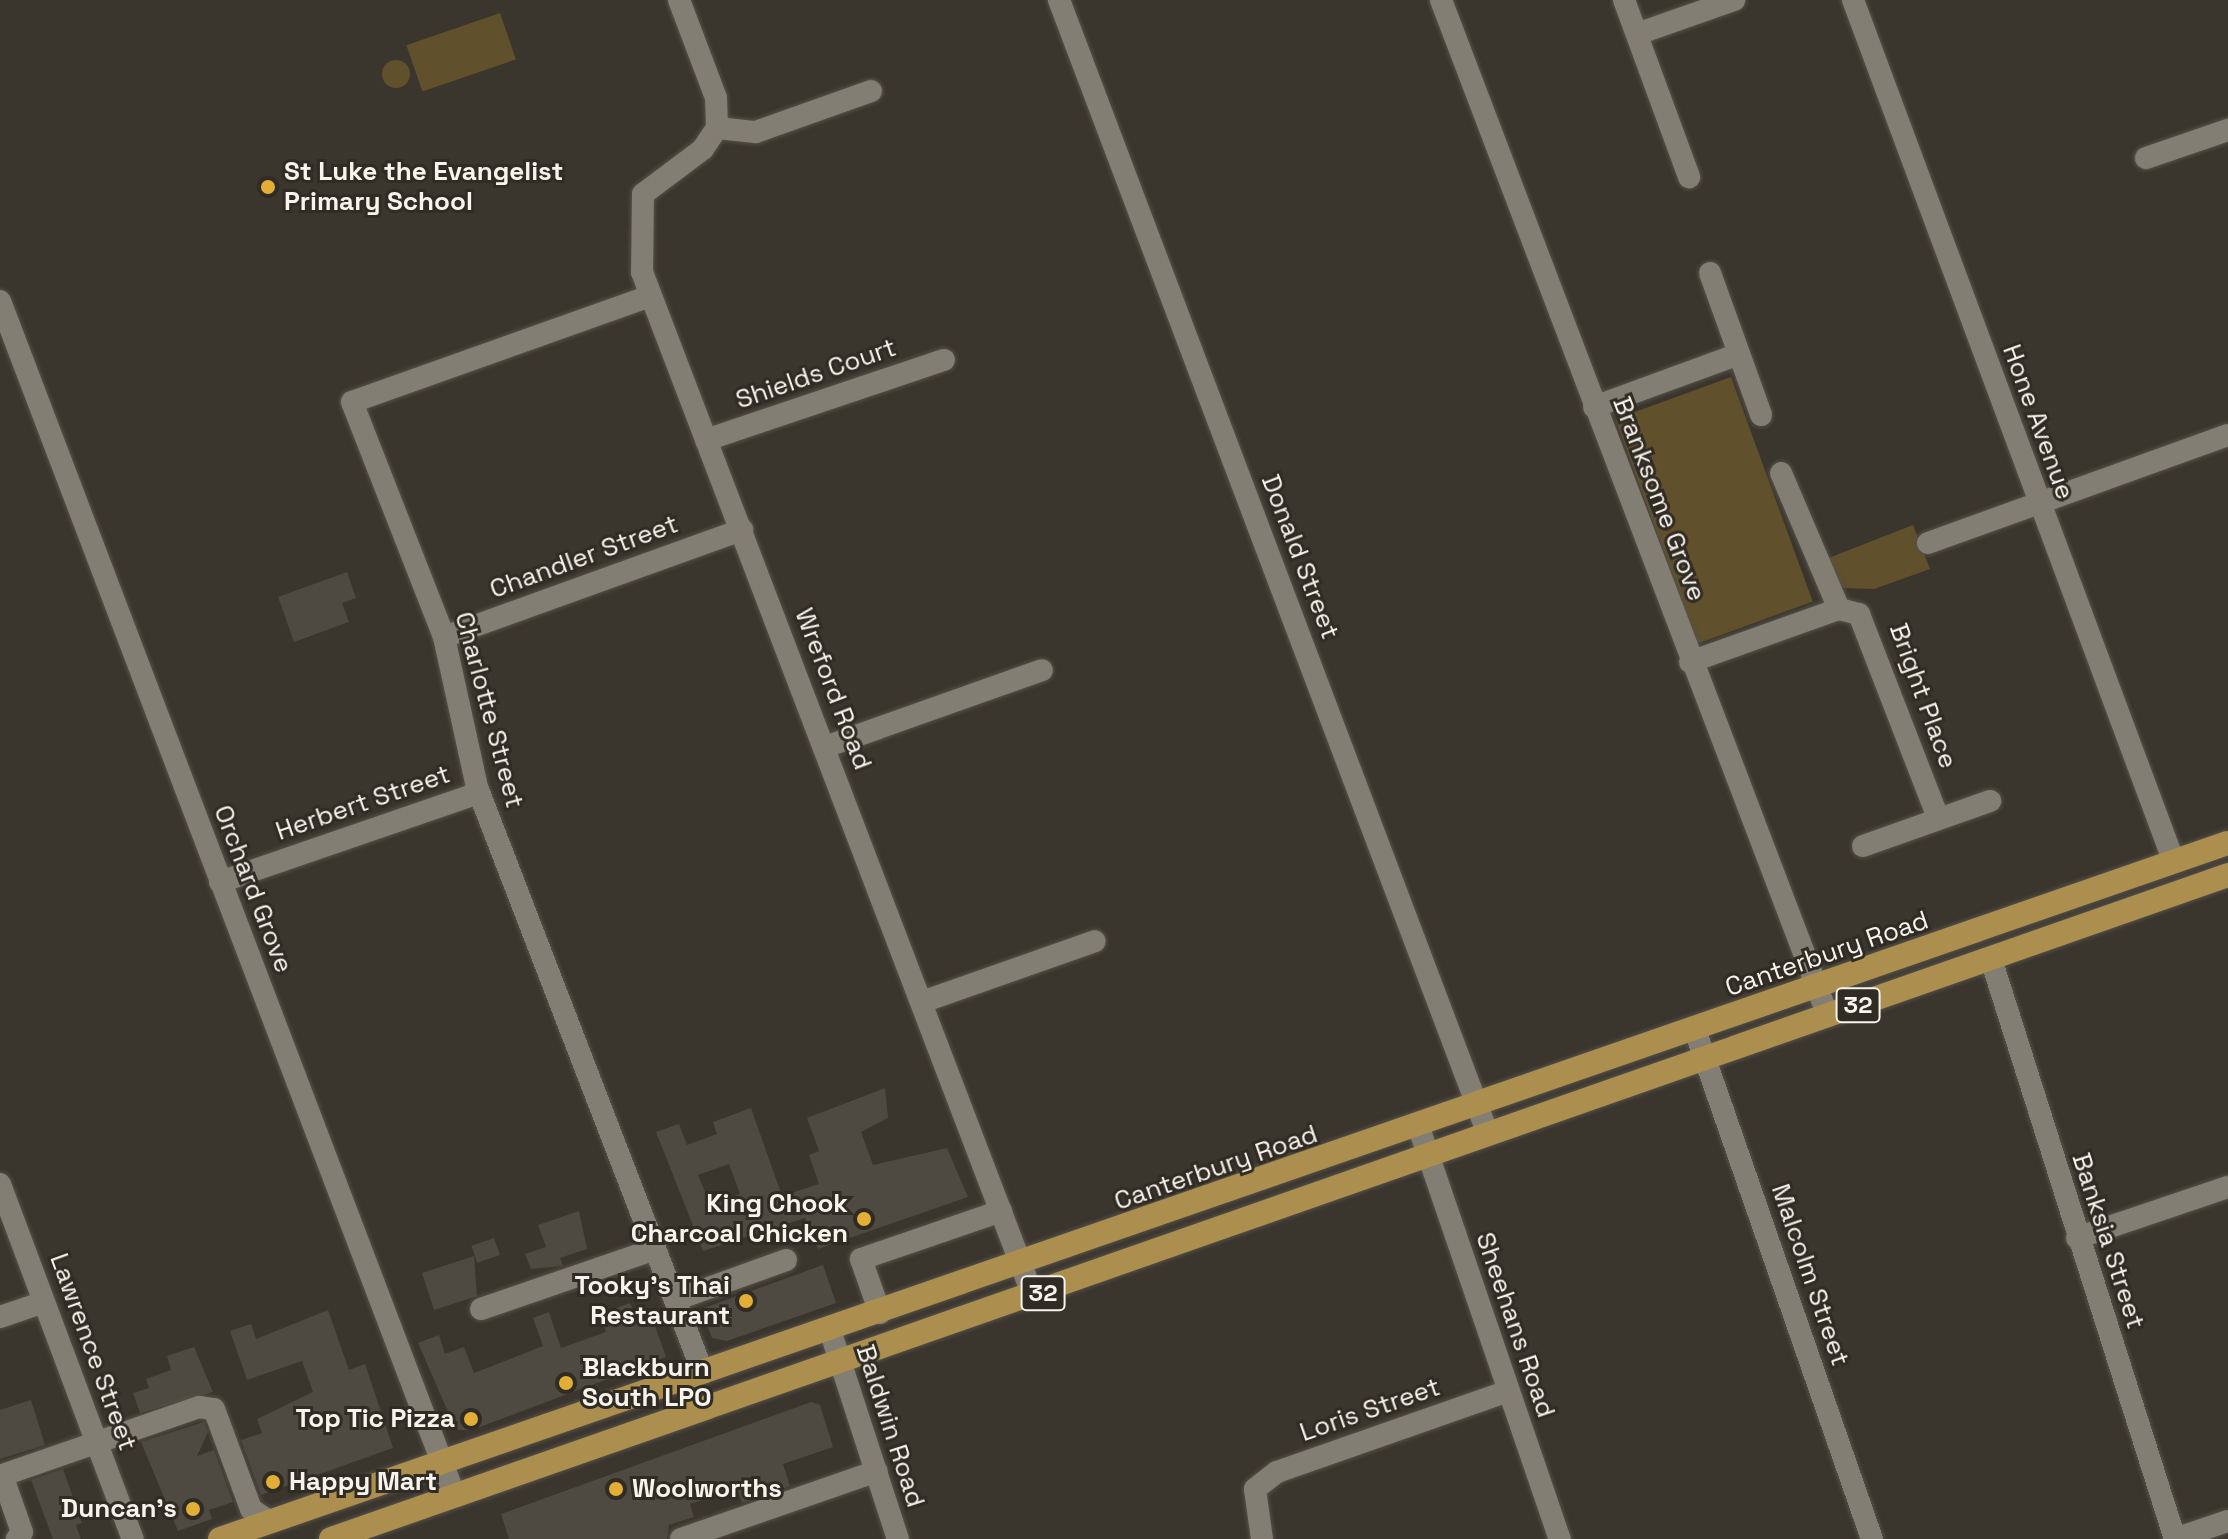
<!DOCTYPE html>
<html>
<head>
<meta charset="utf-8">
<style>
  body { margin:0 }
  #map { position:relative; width:2228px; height:1539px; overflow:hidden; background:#3a352d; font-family:"Space Grotesk",sans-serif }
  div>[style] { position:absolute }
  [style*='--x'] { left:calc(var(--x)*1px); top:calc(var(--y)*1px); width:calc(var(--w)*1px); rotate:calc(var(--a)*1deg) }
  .green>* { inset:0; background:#61502c; transform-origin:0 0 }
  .round { border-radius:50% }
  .building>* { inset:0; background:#4e4a41; transform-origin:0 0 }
  .roads { filter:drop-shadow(0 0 2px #545149) drop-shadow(0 0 2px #545149) }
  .minor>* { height:22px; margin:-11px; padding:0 11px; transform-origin:11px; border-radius:11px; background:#837e74 }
  .major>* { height:24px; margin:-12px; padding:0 12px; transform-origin:12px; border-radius:12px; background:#ac8f4e }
  .dots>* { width:22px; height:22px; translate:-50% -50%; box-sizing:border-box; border:4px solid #302b23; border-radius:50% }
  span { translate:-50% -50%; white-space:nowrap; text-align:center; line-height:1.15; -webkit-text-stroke:6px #302b23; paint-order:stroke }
  .shield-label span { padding:2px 6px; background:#302b23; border:2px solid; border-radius:6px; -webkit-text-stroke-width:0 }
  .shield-label { font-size:24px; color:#f7f4ee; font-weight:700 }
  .poi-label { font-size:26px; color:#f7f4ee; font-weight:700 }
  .left { translate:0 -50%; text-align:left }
  .right { translate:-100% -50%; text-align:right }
  .street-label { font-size:26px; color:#f7f4ee }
</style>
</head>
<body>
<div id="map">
  <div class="green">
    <i style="left:500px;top:13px;width:49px;height:99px;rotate:71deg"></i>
    <i class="round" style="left:382px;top:60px;width:28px;height:28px"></i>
    <i style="left:1731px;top:377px;width:239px;height:123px;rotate:70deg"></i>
    <i style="clip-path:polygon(1913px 525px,1930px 569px,1874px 589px,1843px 588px,1826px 559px)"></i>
  </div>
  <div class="building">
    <i style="clip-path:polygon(347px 572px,356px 598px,342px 603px,349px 622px,294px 642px,278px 597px)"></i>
    <i style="clip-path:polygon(evenodd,885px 1088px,888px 1118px,861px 1132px,873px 1165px,947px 1148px,968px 1197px,818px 1249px,805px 1218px,703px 1251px,656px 1132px,679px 1124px,687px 1145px,717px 1134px,713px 1122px,751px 1108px,782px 1196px,819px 1184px,809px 1155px,819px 1151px,807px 1118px,885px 1088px,729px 1164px,740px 1194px,711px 1206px,698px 1175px,729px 1164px)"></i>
    <i style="clip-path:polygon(579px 1211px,587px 1249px,560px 1258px,563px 1266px,531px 1269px,525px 1254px,546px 1247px,538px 1225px)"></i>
    <i style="left:494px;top:1238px;width:18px;height:24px;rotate:71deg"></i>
    <i style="clip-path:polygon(474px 1256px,477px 1296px,434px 1310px,422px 1273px)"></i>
    <i style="clip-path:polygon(823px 1265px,836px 1303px,727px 1341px,712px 1338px,701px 1309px)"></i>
    <i style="clip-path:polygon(630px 1303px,636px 1317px,650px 1312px,666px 1357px,472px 1430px,456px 1430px,418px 1343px,439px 1335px,445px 1354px,464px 1347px,474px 1373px,543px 1346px,533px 1318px,549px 1312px,561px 1348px,606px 1332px,600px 1314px)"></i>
    <i style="clip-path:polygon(328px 1310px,349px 1370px,365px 1364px,393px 1448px,261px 1495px,241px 1440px,262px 1433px,257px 1419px,313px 1392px,302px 1361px,247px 1380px,230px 1331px,251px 1324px,256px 1339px)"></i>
    <i style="clip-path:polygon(194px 1347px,213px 1392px,140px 1413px,133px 1393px,149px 1388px,146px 1379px,171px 1370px,167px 1356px)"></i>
    <i style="clip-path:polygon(31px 1400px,45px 1445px,0 1459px,0 1410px)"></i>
    <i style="clip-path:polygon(811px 1402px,820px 1405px,833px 1447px,783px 1464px,790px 1486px,742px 1503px,737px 1489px,690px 1504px,694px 1517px,669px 1525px,667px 1539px,509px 1539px,501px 1514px)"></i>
    <i style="clip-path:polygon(204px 1422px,208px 1432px,197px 1456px,214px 1450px,233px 1502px,209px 1510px,212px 1519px,178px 1531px,141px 1442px)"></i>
    <i style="clip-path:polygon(63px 1469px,82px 1523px,76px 1525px,81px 1539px,53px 1539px,31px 1480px)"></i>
  </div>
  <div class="roads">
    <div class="minor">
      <i style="--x:679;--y:0;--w:105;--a:69.3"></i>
      <i style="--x:716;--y:98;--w:30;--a:88"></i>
      <i style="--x:1059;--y:0;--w:1212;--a:69.28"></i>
      <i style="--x:1441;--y:0;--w:1087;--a:69.15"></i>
      <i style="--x:1624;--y:0;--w:189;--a:69.8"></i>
      <i style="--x:1853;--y:0;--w:920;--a:69.58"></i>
      <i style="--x:1637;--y:34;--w:103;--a:-19.3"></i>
      <i style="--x:717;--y:128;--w:25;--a:124"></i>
      <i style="--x:703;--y:149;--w:75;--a:143.1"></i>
      <i style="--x:643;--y:194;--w:78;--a:90.7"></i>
      <i style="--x:642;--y:272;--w:1096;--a:69.1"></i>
      <i style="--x:717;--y:128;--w:39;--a:6"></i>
      <i style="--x:756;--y:132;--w:122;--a:-19.6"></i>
      <i style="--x:2146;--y:158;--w:87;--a:-18.9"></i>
      <i style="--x:1710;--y:273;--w:151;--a:70.2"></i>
      <i style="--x:650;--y:296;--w:316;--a:160.4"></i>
      <i style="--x:352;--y:402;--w:252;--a:68.6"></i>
      <i style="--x:444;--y:637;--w:154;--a:77.6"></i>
      <i style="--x:477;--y:787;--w:628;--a:68.91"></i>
      <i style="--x:0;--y:301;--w:1279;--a:69.16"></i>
      <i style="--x:1594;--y:407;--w:154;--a:-20.1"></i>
      <i style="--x:706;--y:440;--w:251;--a:-18.6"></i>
      <i style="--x:1781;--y:473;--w:148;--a:66.9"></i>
      <i style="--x:1928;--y:543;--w:319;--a:-19.8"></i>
      <i style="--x:444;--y:637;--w:317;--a:-19.8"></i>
      <i style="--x:1690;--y:662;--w:158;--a:-19.6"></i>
      <i style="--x:1839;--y:609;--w:21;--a:14"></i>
      <i style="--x:1859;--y:614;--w:219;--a:68.8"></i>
      <i style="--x:825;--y:747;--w:230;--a:-19.5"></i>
      <i style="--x:1863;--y:846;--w:135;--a:-19.5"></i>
      <i style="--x:220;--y:882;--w:274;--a:-19"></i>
      <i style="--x:1991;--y:959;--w:608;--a:72.4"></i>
      <i style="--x:922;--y:1002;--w:183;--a:-19.4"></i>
      <i style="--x:1695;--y:1030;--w:539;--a:70.83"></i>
      <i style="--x:1419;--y:1128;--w:435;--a:71.1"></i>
      <i style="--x:0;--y:1184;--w:379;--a:69.5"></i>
      <i style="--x:2077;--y:1238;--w:159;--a:-18.7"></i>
      <i style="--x:675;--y:1300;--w:118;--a:-19.8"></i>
      <i style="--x:481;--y:1309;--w:184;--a:-19"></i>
      <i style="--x:880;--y:1313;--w:57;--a:-109.4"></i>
      <i style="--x:861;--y:1259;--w:148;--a:-18.9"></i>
      <i style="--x:0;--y:1317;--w:46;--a:-18.8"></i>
      <i style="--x:830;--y:1330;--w:220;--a:72"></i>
      <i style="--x:2;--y:1475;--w:60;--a:70.7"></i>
      <i style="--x:22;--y:1532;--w:9;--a:126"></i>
      <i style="--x:0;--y:1476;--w:211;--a:-19.1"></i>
      <i style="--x:199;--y:1407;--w:15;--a:8"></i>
      <i style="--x:214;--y:1409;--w:107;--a:69.7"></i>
      <i style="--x:251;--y:1509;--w:23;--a:34"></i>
      <i style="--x:681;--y:1539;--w:207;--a:-19.1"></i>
      <i style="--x:1262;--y:1539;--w:50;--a:-98"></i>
      <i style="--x:1255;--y:1489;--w:28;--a:-38"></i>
      <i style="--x:1277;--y:1472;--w:245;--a:-19.3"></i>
      <i style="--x:2175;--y:1539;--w:56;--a:-18.8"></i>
    </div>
    <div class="major">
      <i style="--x:220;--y:1539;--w:2125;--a:-19.12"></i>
      <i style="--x:331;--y:1539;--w:2010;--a:-19.29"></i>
    </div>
  </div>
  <div class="dots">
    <i style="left:268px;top:187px;background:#e3ae35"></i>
    <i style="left:864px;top:1219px;background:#e3ae35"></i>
    <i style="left:746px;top:1301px;background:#e3ae35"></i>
    <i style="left:566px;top:1383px;background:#e3ae35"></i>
    <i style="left:471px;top:1419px;background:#e3ae35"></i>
    <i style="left:273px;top:1482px;background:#e3ae35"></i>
    <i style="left:616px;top:1489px;background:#e3ae35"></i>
    <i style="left:193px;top:1509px;background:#e3ae35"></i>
  </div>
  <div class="shield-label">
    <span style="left:1858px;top:1005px">32</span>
    <span style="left:1043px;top:1293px">32</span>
  </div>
  <div class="poi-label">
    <span class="left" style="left:284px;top:187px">St Luke the Evangelist<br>Primary School</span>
    <span class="right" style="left:848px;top:1219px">King Chook<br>Charcoal Chicken</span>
    <span class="right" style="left:730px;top:1301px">Tooky's Thai<br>Restaurant</span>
    <span class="left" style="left:582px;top:1383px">Blackburn<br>South LPO</span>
    <span class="right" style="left:455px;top:1419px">Top Tic Pizza</span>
    <span class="left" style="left:289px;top:1482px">Happy Mart</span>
    <span class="left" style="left:632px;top:1489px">Woolworths</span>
    <span class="right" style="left:177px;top:1509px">Duncan's</span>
  </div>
  <div class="street-label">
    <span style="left:816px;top:374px;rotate:-19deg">Shields Court</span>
    <span style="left:2038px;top:422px;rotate:70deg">Hone Avenue</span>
    <span style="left:1659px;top:499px;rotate:69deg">Branksome Grove</span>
    <span style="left:584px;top:557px;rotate:-20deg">Chandler Street</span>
    <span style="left:1300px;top:557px;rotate:69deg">Donald Street</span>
    <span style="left:833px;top:689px;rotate:69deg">Wreford Road</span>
    <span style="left:1923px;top:696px;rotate:70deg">Bright Place</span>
    <span style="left:489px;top:710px;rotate:75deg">Charlotte Street</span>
    <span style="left:363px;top:803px;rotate:-19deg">Herbert Street</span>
    <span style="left:253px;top:889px;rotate:69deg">Orchard Grove</span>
    <span style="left:1827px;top:954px;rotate:-19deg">Canterbury Road</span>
    <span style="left:1216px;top:1168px;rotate:-19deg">Canterbury Road</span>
    <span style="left:2108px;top:1241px;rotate:72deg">Banksia Street</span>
    <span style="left:1810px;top:1275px;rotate:71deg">Malcolm Street</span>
    <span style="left:1515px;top:1325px;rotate:71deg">Sheehans Road</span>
    <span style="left:93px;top:1352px;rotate:70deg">Lawrence Street</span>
    <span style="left:1370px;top:1410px;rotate:-19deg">Loris Street</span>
    <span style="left:890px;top:1426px;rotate:72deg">Baldwin Road</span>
  </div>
</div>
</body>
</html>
